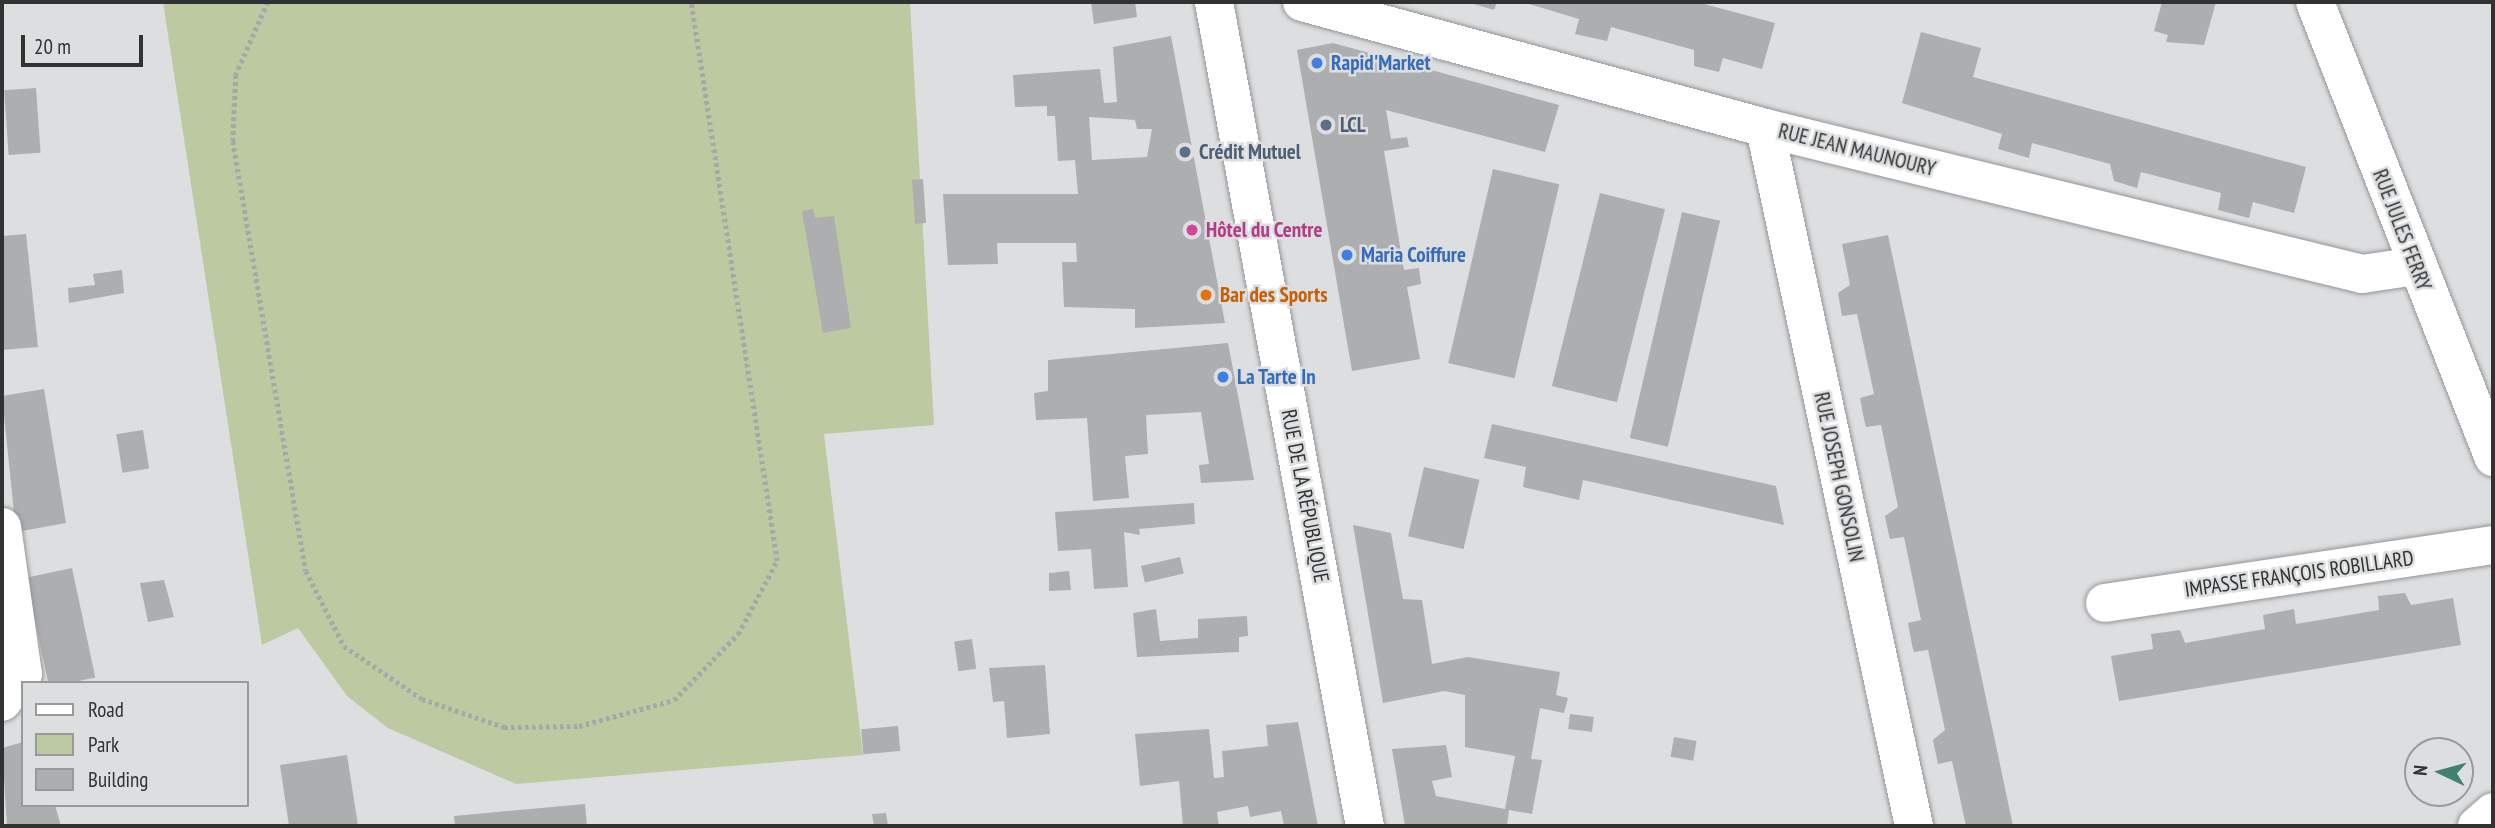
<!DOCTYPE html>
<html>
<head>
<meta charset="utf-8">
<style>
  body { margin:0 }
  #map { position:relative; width:2495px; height:828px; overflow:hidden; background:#dddee0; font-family:"PT Sans Narrow",sans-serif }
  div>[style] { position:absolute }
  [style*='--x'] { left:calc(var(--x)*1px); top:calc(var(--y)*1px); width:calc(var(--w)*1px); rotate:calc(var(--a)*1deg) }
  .green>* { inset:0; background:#bcc9a1 }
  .building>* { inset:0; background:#acaeaf; transform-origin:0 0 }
  .path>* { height:4.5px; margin-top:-2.25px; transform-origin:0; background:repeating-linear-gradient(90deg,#a6a7a8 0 3.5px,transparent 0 7px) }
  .roads { filter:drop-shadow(0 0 2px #949597) drop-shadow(0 0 2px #949597) }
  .minor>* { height:38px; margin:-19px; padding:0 19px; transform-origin:19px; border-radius:19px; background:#fff }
  .major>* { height:38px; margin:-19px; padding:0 19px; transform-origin:19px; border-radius:19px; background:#fff }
  .dots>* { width:19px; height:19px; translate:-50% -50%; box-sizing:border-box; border:4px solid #dddee0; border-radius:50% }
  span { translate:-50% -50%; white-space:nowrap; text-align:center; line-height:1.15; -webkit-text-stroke:5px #dddee0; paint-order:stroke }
  .shop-label { font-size:21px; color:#366cbe; font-weight:700 }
  .left { translate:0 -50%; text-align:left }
  .service-label { font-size:21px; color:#4e5e75; font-weight:700 }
  .street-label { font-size:21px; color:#313232 }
  .hotel-label { font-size:21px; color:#b23c85; font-weight:700 }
  .food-label { font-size:21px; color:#c56008; font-weight:700 }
  .frame { position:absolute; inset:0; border:4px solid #313232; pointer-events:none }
  .legend { position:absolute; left:21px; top:681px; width:228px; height:126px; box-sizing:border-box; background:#dddee0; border:2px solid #98999a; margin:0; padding:9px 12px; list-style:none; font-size:21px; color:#313232 }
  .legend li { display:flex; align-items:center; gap:14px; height:35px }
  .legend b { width:35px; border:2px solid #98999a }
  .north { position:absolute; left:2404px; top:737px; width:70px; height:70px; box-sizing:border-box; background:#dddee0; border:2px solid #98999a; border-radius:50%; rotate:275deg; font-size:19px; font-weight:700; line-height:28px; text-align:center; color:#313232 }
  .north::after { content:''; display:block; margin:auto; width:24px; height:32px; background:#418170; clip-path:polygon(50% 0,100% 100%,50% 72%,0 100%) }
  .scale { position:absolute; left:21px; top:35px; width:122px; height:32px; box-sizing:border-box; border:4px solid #313232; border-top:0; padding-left:9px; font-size:21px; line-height:24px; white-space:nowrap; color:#313232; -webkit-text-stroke:5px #dddee0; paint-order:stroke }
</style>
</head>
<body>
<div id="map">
  <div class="green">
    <i style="clip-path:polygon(163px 2px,910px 2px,934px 425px,824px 434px,863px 755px,516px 784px,388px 728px,347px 696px,298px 628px,262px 645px)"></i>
  </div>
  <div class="building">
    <i style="clip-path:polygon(1091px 2px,1135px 2px,1137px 17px,1094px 24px)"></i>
    <i style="clip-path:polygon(1467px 2px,1497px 2px,1494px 10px)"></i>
    <i style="clip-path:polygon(1522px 2px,1697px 2px,1775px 23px,1762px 69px,1723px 58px,1719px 72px,1694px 66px,1694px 50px,1611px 27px,1607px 41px,1575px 34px,1579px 19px)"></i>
    <i style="clip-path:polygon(2162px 2px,2216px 2px,2204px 45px,2166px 42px,2168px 35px,2154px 31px)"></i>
    <i style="clip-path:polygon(1921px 32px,1981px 48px,1973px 77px,2306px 167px,2294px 213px,2253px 202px,2249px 218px,2218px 210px,2221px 193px,2141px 172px,2137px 188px,2114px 181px,2110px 164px,2032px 143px,2029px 158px,1998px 149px,2002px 134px,1902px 103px)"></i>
    <i style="clip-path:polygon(evenodd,1171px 36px,1225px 323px,1135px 328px,1135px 309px,1064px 307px,1062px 262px,1077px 262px,1076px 243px,997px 243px,998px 264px,948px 265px,943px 194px,1078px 194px,1075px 160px,1058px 161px,1055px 116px,1047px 116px,1047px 106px,1015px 107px,1013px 75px,1100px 69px,1104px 103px,1117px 102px,1113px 47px,1171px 36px,1089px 117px,1135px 120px,1137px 129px,1152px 129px,1147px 157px,1092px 160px,1089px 117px)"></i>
    <i style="clip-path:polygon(1333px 43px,1559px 105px,1545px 152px,1386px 110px,1391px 139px,1407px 137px,1409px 147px,1384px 151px,1404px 270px,1419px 268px,1421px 284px,1407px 287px,1420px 359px,1352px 371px,1297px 50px)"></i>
    <i style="left:36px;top:88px;width:65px;height:32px;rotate:86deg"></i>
    <i style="left:1493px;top:169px;width:68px;height:199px;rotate:13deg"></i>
    <i style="left:923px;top:179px;width:44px;height:11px;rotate:86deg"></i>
    <i style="left:1600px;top:193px;width:67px;height:199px;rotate:14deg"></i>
    <i style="clip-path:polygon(813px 209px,815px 218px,834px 216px,851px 328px,823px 333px,802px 211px)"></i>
    <i style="left:1682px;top:212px;width:39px;height:232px;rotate:13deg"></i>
    <i style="clip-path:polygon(26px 234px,38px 347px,2px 350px,2px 236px)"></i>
    <i style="clip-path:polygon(1888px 235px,2013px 826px,1966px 826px,1952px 761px,1938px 764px,1933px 740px,1945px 730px,1928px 650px,1914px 652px,1912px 645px,1908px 623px,1921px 620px,1904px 537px,1890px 539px,1888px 531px,1885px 516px,1898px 507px,1881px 425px,1866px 427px,1864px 419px,1860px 398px,1874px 394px,1857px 314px,1842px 316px,1838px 293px,1850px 285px,1842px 244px)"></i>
    <i style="clip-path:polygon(122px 270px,124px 293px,69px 303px,68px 288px,95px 285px,93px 274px)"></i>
    <i style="clip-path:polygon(1228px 343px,1254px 480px,1201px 483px,1199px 465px,1209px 464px,1201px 412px,1146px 415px,1148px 454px,1125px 456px,1129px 498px,1093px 501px,1087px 418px,1036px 420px,1034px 393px,1048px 391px,1048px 360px)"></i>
    <i style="clip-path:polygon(44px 389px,66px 523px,16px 532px,2px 396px)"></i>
    <i style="clip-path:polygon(1492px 424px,1776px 486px,1784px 525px,1583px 480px,1579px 500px,1523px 487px,1526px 467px,1484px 458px)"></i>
    <i style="left:143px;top:430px;width:39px;height:27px;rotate:81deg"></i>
    <i style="left:1424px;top:467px;width:57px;height:71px;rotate:13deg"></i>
    <i style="clip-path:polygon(1194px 503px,1195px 524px,1139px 529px,1140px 535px,1124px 532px,1128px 587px,1094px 589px,1091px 549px,1058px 551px,1055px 512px)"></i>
    <i style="clip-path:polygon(1353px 525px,1391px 533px,1403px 599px,1422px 600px,1432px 664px,1468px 657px,1560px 672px,1556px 695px,1568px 698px,1564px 713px,1540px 708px,1531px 759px,1542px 760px,1532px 814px,1509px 810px,1507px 826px,1405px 826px,1392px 749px,1446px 745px,1452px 777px,1432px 781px,1436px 796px,1505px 809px,1515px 756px,1465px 747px,1465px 695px,1444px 691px,1383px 703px)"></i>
    <i style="left:1180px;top:557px;width:17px;height:40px;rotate:77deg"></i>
    <i style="left:72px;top:568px;width:112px;height:47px;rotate:78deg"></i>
    <i style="clip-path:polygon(1069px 571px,1071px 590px,1049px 591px,1049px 573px)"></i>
    <i style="clip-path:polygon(164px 580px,174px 617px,148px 622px,140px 583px)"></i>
    <i style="clip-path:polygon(2405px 593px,2411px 605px,2453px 598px,2461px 645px,2119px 701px,2111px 656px,2153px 649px,2151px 634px,2180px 630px,2185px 643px,2265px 629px,2263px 615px,2294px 609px,2296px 624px,2379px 610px,2378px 596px)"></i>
    <i style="clip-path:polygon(1156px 609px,1160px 641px,1198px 638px,1198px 619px,1247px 616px,1248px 636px,1239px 637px,1239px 652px,1137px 657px,1133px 613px)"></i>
    <i style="left:972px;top:639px;width:30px;height:18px;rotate:82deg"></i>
    <i style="clip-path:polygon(1045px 665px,1050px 734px,1007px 738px,1004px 701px,993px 702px,989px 668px)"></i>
    <i style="left:1570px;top:714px;width:24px;height:15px;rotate:7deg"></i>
    <i style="clip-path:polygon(1298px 722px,1318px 826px,1284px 826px,1281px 811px,1250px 817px,1248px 806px,1217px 812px,1219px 826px,1183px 826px,1179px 781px,1140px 786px,1135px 734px,1209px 729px,1214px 778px,1224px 777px,1222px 751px,1268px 746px,1266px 725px)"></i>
    <i style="left:898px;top:726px;width:25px;height:37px;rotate:85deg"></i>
    <i style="left:1674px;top:737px;width:23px;height:20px;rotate:10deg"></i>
    <i style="clip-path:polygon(23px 742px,23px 805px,55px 805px,61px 826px,7px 826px,2px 748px)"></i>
    <i style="clip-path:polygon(347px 755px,358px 826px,289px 826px,280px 765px)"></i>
    <i style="clip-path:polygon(585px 804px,587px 826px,455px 826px,454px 816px)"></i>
    <i style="clip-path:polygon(886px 813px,888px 826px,874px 826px,872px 814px)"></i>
  </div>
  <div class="path">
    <i style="--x:268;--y:2;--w:80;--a:113.7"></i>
    <i style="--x:236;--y:75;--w:66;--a:92.6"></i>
    <i style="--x:233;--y:141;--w:436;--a:80.4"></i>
    <i style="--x:306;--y:571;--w:84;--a:63.1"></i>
    <i style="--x:344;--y:646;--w:94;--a:34.2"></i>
    <i style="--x:422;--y:699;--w:87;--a:18.9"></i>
    <i style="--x:504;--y:727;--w:75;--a:-0.8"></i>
    <i style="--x:579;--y:726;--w:98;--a:-15.3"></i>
    <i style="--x:674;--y:700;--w:92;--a:-45.9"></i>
    <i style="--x:738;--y:634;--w:83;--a:-61.9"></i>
    <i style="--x:777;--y:561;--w:566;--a:-98.75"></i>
  </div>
  <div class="roads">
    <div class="minor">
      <i style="--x:1302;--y:2;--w:480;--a:15.2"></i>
      <i style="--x:1765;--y:128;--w:615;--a:13.74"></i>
      <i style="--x:2362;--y:274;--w:55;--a:-8.4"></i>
      <i style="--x:2315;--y:2;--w:489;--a:68.6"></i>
      <i style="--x:1765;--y:128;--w:714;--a:77.95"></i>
      <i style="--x:2;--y:527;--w:148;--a:81.9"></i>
      <i style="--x:23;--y:674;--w:35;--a:127"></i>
      <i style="--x:2105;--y:603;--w:392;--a:-8.5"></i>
      <i style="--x:2477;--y:826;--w:21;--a:-41"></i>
    </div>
    <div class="major">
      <i style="--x:1214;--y:2;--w:838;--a:79.62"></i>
    </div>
  </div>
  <div class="dots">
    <i style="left:1317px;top:63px;background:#3f7fe0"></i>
    <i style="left:1326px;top:125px;background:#5c6f8a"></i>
    <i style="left:1185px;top:152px;background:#5c6f8a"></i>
    <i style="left:1192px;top:230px;background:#d1479c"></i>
    <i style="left:1347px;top:255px;background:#3f7fe0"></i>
    <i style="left:1206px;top:295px;background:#e8710a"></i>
    <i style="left:1223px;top:377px;background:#3f7fe0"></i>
  </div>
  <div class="shop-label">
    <span class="left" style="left:1331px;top:63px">Rapid'Market</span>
    <span class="left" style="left:1361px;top:255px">Maria Coiffure</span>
    <span class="left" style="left:1237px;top:377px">La Tarte In</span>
  </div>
  <div class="service-label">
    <span class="left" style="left:1340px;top:125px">LCL</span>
    <span class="left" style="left:1199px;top:152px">Crédit Mutuel</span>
  </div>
  <div class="street-label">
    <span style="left:1857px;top:150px;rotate:14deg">RUE JEAN MAUNOURY</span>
    <span style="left:2402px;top:230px;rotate:69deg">RUE JULES FERRY</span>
    <span style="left:1839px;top:477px;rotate:78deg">RUE JOSEPH GONSOLIN</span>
    <span style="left:1305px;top:496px;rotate:79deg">RUE DE LA RÉPUBLIQUE</span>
    <span style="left:2299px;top:574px;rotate:-8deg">IMPASSE FRANÇOIS ROBILLARD</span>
  </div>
  <div class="hotel-label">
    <span class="left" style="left:1206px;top:230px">Hôtel du Centre</span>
  </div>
  <div class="food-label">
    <span class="left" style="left:1220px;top:295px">Bar des Sports</span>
  </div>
  <div class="frame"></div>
  <ul class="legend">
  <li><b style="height:9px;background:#fff"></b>Road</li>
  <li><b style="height:19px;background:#bcc9a1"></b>Park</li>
  <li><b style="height:19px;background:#acaeaf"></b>Building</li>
  </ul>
  <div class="north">N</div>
  <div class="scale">20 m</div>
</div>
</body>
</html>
